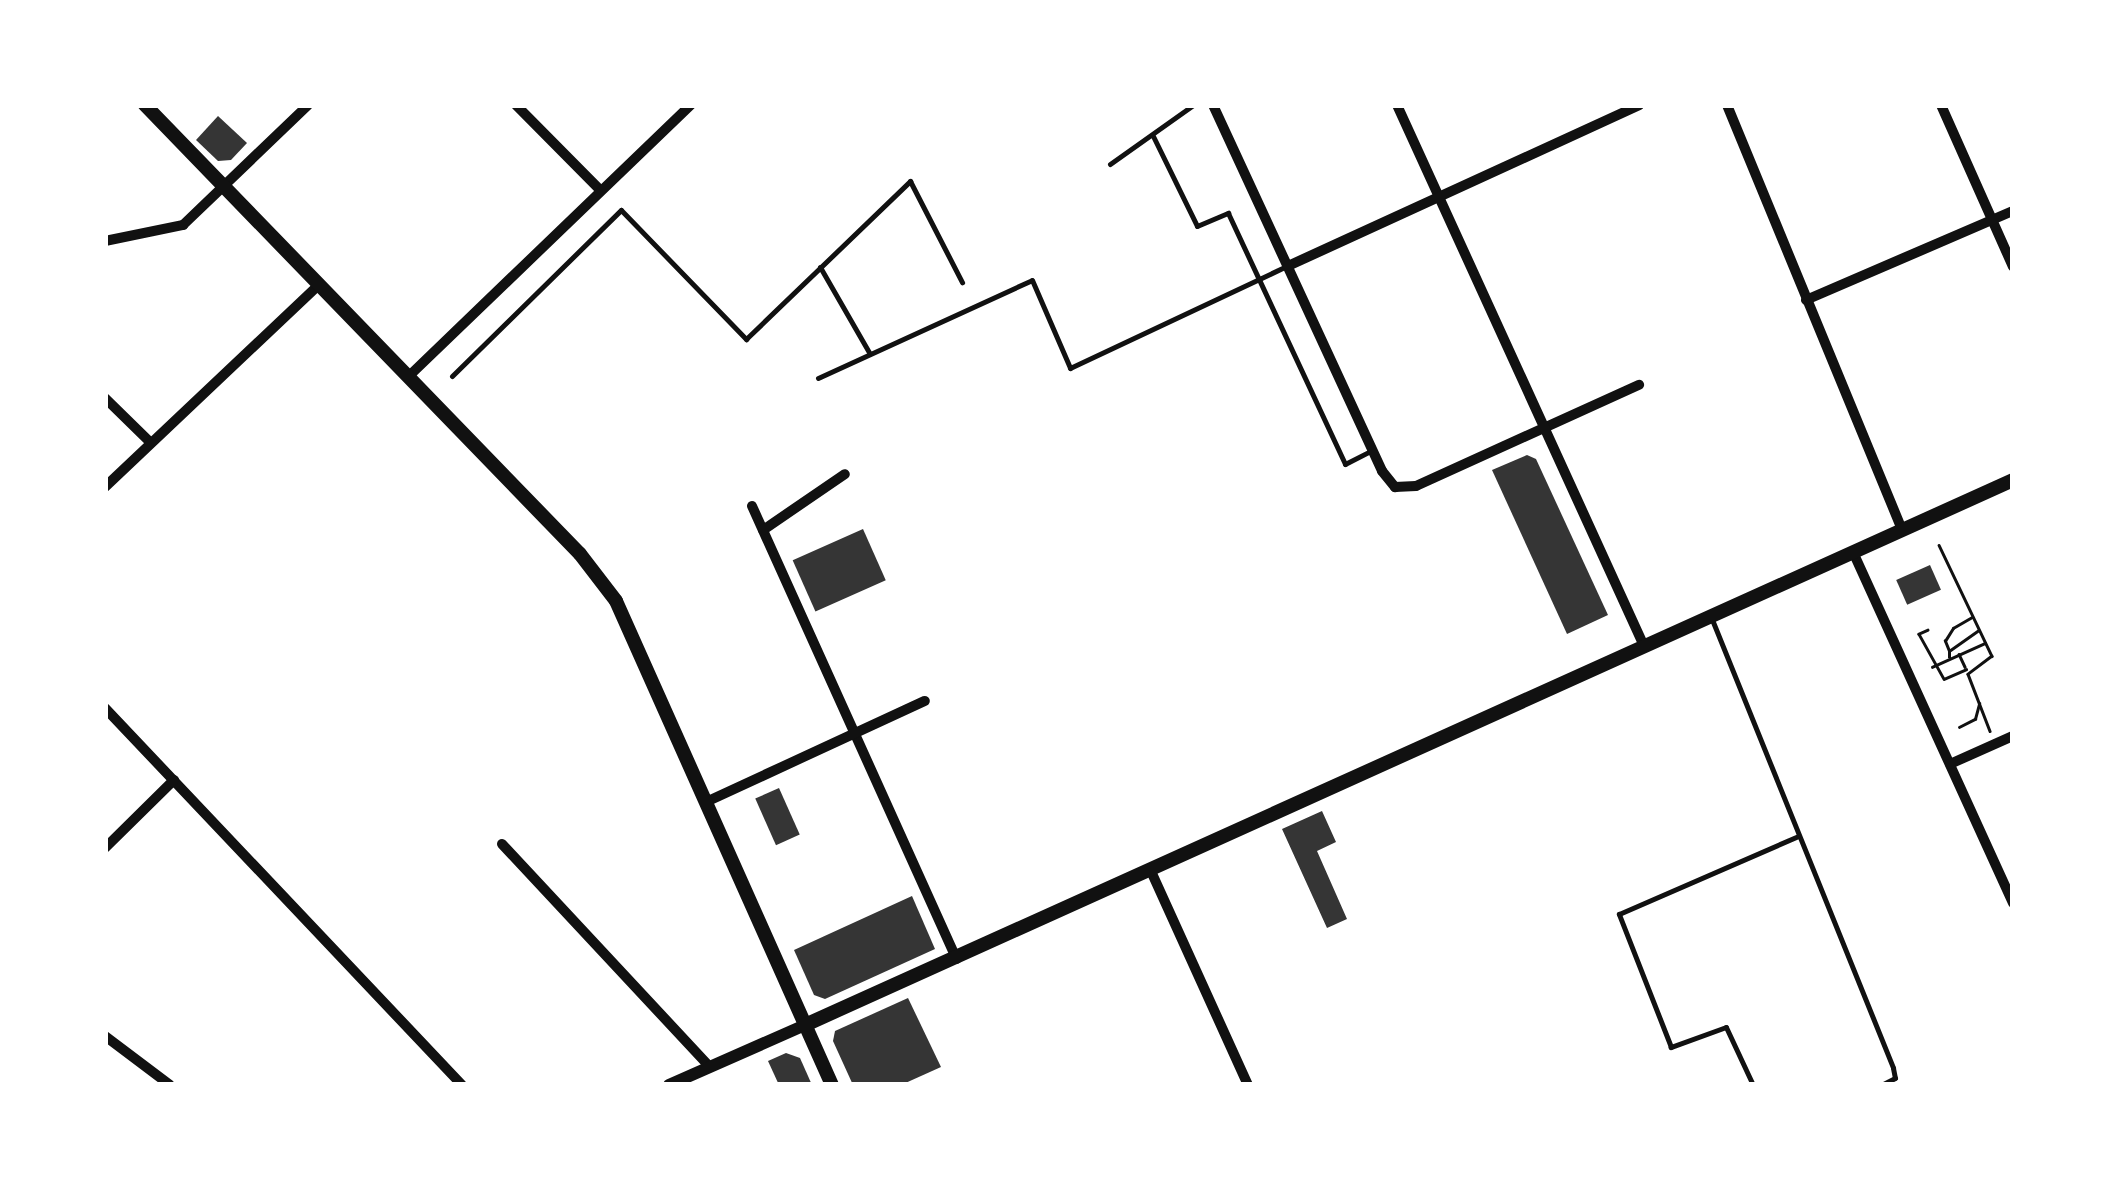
<!DOCTYPE html>
<html>
<head>
<meta charset="utf-8">
<style>
  body { margin:0 }
  #map { position:relative; width:2118px; height:1190px; overflow:hidden; background:#fff; font-family:Commissioner,sans-serif }
  div>[style] { position:absolute }
  [style*='--x'] { left:calc(var(--x)*1px); top:calc(var(--y)*1px); width:calc(var(--w)*1px); rotate:calc(var(--a)*1deg) }
  .building>* { inset:0; background:#353535; transform-origin:0 0 }
  .path>* { height:2.5px; margin:-1.25px; padding:0 1.25px; transform-origin:1.25px; border-radius:1.25px; background:#111 }
  .service>* { height:5px; margin:-2.5px; padding:0 2.5px; transform-origin:2.5px; border-radius:2.5px; background:#111 }
  .minor>* { height:10px; margin:-5px; padding:0 5px; transform-origin:5px; border-radius:5px; background:#111 }
  .tertiary>* { height:12px; margin:-6px; padding:0 6px; transform-origin:6px; border-radius:6px; background:#111 }
  .secondary>* { height:14px; margin:-7px; padding:0 7px; transform-origin:7px; border-radius:7px; background:#111 }
  span { translate:-50% -50%; white-space:nowrap; text-align:center; line-height:1.15; -webkit-text-stroke:10px #fff; paint-order:stroke }
  .frame { position:absolute; inset:0; border:108px solid #fff; pointer-events:none }
</style>
</head>
<body>
<div id="map">
  <div class="building">
    <i style="clip-path:polygon(218px 116px,247px 143px,231px 160px,218px 161px,196px 140px)"></i>
    <i style="clip-path:polygon(1527px 455px,1536px 459px,1608px 615px,1567px 634px,1492px 470px)"></i>
    <i style="left:863px;top:529px;width:56px;height:77px;rotate:66deg"></i>
    <i style="left:1930px;top:565px;width:27px;height:37px;rotate:66deg"></i>
    <i style="left:779px;top:788px;width:51px;height:26px;rotate:66deg"></i>
    <i style="clip-path:polygon(1322px 811px,1336px 842px,1317px 851px,1347px 919px,1327px 928px,1282px 829px)"></i>
    <i style="clip-path:polygon(912px 896px,935px 949px,825px 999px,814px 995px,794px 950px)"></i>
    <i style="clip-path:polygon(908px 998px,941px 1067px,901px 1085px,853px 1085px,833px 1041px,835px 1031px)"></i>
    <i style="clip-path:polygon(786px 1053px,800px 1058px,812px 1085px,779px 1085px,768px 1061px)"></i>
  </div>
  <div class="path">
    <i style="--x:1939;--y:545;--w:123;--a:64.5"></i>
    <i style="--x:1992;--y:656;--w:30;--a:143"></i>
    <i style="--x:1928;--y:630;--w:10;--a:156"></i>
    <i style="--x:1919;--y:634;--w:51;--a:60.9"></i>
    <i style="--x:1944;--y:679;--w:24;--a:-24"></i>
    <i style="--x:1949;--y:651;--w:11;--a:-112"></i>
    <i style="--x:1945;--y:641;--w:15;--a:-58"></i>
    <i style="--x:1953;--y:628;--w:22;--a:-30"></i>
    <i style="--x:1959;--y:654;--w:14;--a:65"></i>
    <i style="--x:1949;--y:657;--w:6;--a:-90"></i>
    <i style="--x:1949;--y:651;--w:35;--a:-35"></i>
    <i style="--x:1932;--y:667;--w:58;--a:-24.4"></i>
    <i style="--x:1968;--y:674;--w:61;--a:68.9"></i>
    <i style="--x:1959;--y:727;--w:18;--a:-27"></i>
    <i style="--x:1975;--y:719;--w:16;--a:-75"></i>
  </div>
  <div class="service">
    <i style="--x:1153;--y:136;--w:100;--a:63.9"></i>
    <i style="--x:1197;--y:226;--w:34;--a:-23"></i>
    <i style="--x:1228;--y:213;--w:277;--a:65"></i>
    <i style="--x:1345;--y:464;--w:30;--a:-27"></i>
    <i style="--x:1110;--y:164;--w:102;--a:-35.4"></i>
    <i style="--x:820;--y:267;--w:100;--a:60.1"></i>
    <i style="--x:452;--y:376;--w:237;--a:-44.5"></i>
    <i style="--x:621;--y:210;--w:180;--a:45.9"></i>
    <i style="--x:746;--y:339;--w:228;--a:-43.9"></i>
    <i style="--x:910;--y:181;--w:114;--a:62.8"></i>
    <i style="--x:818;--y:378;--w:235;--a:-24.6"></i>
    <i style="--x:1032;--y:280;--w:96;--a:66.6"></i>
    <i style="--x:1070;--y:368;--w:240;--a:-25.2"></i>
    <i style="--x:1711;--y:617;--w:486;--a:68"></i>
    <i style="--x:1893;--y:1068;--w:10;--a:79"></i>
    <i style="--x:1895;--y:1078;--w:16;--a:153"></i>
    <i style="--x:1753;--y:1085;--w:64;--a:-115"></i>
    <i style="--x:1726;--y:1027;--w:59;--a:160"></i>
    <i style="--x:1671;--y:1047;--w:143;--a:-111.4"></i>
    <i style="--x:1619;--y:914;--w:195;--a:-23.5"></i>
  </div>
  <div class="minor">
    <i style="--x:516;--y:105;--w:120;--a:45.3"></i>
    <i style="--x:1213;--y:105;--w:403;--a:65.2"></i>
    <i style="--x:1382;--y:471;--w:21;--a:51"></i>
    <i style="--x:1395;--y:487;--w:21;--a:-3"></i>
    <i style="--x:1416;--y:486;--w:245;--a:-24.4"></i>
    <i style="--x:1397;--y:105;--w:595;--a:65.46"></i>
    <i style="--x:1727;--y:105;--w:460;--a:67.6"></i>
    <i style="--x:1941;--y:105;--w:177;--a:66"></i>
    <i style="--x:105;--y:241;--w:80;--a:-11.6"></i>
    <i style="--x:183;--y:225;--w:173;--a:-43.8"></i>
    <i style="--x:1288;--y:266;--w:386;--a:-24.6"></i>
    <i style="--x:1806;--y:300;--w:225;--a:-23.3"></i>
    <i style="--x:409;--y:376;--w:391;--a:-43.9"></i>
    <i style="--x:105;--y:398;--w:64;--a:44.4"></i>
    <i style="--x:105;--y:487;--w:296;--a:-43.4"></i>
    <i style="--x:752;--y:506;--w:497;--a:65.7"></i>
    <i style="--x:763;--y:530;--w:99;--a:-34.3"></i>
    <i style="--x:1853;--y:552;--w:386;--a:65.5"></i>
    <i style="--x:105;--y:708;--w:519;--a:46.56"></i>
    <i style="--x:1950;--y:764;--w:69;--a:-24"></i>
    <i style="--x:706;--y:802;--w:241;--a:-24.8"></i>
    <i style="--x:502;--y:844;--w:304;--a:47"></i>
    <i style="--x:105;--y:848;--w:97;--a:-44.6"></i>
    <i style="--x:1150;--y:869;--w:237;--a:65.6"></i>
    <i style="--x:105;--y:1036;--w:81;--a:37"></i>
  </div>
  <div class="tertiary">
    <i style="--x:669;--y:1085;--w:149;--a:-23.8"></i>
  </div>
  <div class="secondary">
    <i style="--x:145;--y:105;--w:625;--a:45.91"></i>
    <i style="--x:580;--y:554;--w:59;--a:52.5"></i>
    <i style="--x:616;--y:601;--w:530;--a:65.95"></i>
    <i style="--x:805;--y:1025;--w:1325;--a:-24.28"></i>
  </div>
  <div class="frame"></div>
</div>
</body>
</html>
